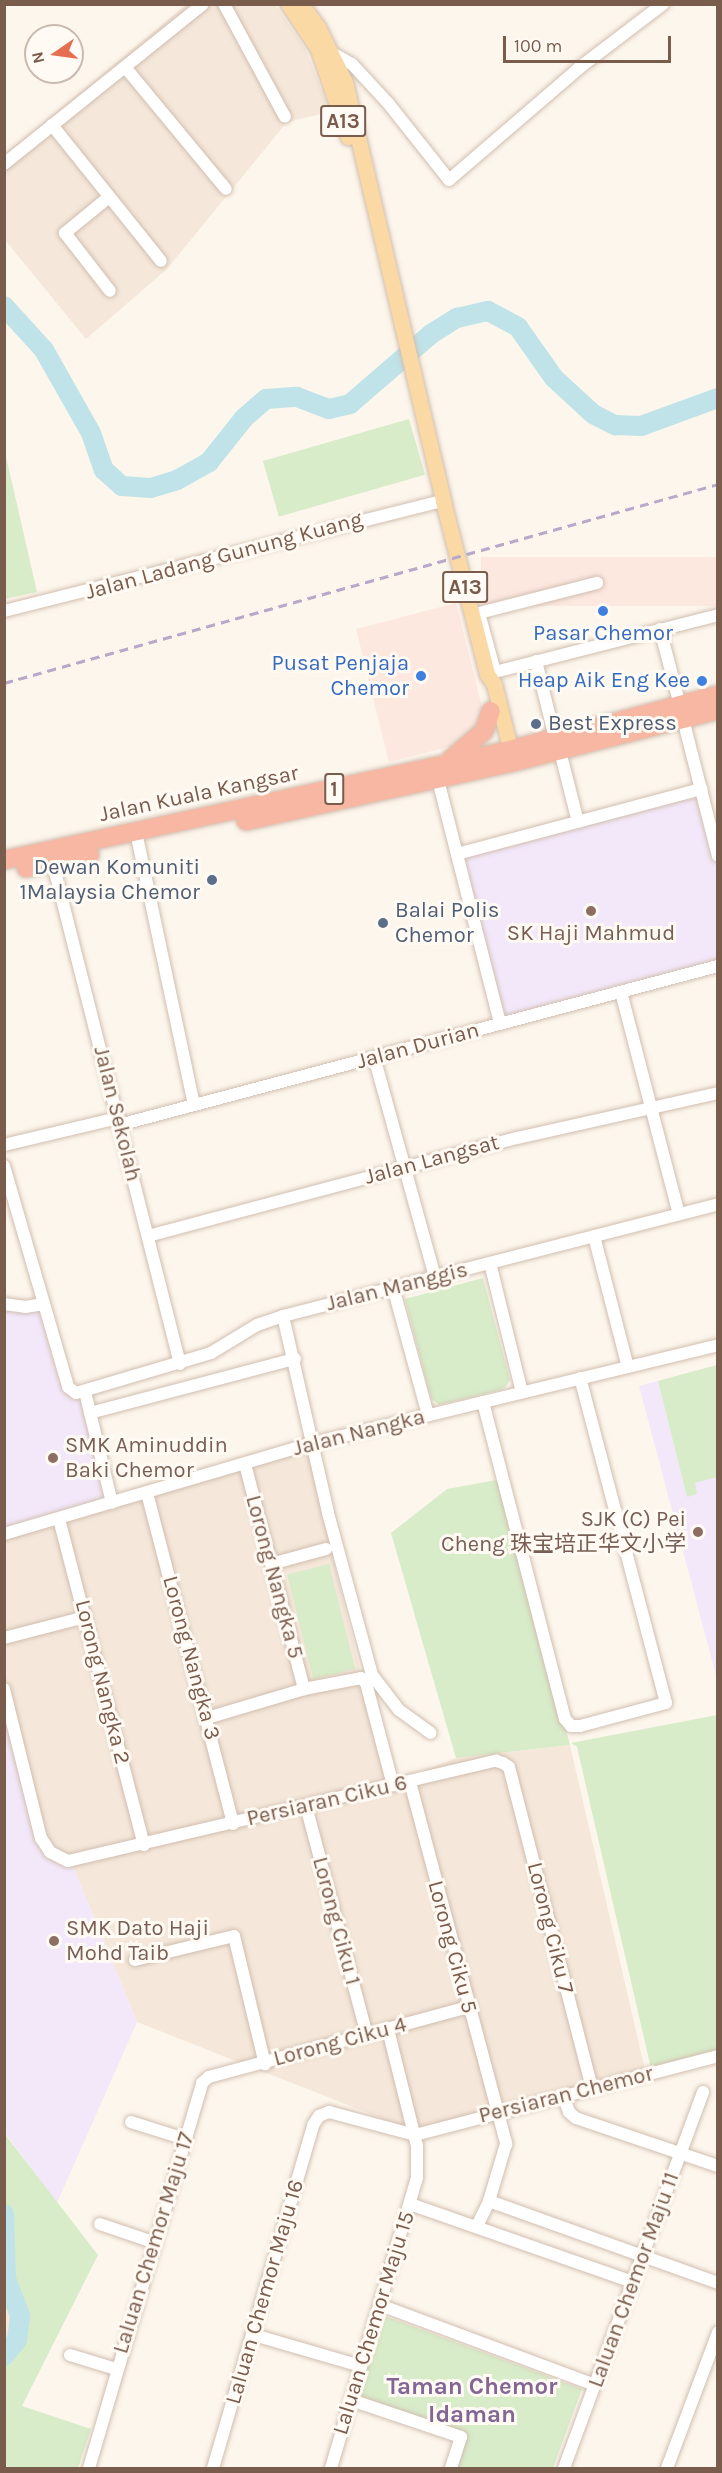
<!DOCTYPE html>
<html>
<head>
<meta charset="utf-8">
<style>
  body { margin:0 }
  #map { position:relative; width:722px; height:2473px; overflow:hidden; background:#fdf6ec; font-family:Karla,"Noto Sans SC",sans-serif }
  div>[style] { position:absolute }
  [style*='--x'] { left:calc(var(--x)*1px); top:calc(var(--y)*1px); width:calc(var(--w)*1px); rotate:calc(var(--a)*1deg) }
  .residential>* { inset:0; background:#f5e8da }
  .commercial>* { inset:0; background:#fde8e0; transform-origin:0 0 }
  .education>* { inset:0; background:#f3e8fa }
  .green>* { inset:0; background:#d8ecc9; transform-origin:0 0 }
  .river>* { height:20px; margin:-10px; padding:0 10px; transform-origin:10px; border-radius:10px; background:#bfe3e8 }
  .roads { filter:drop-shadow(0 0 2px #d1beb0) drop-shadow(0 0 2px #d1beb0) }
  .minor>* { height:12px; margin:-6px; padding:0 6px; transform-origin:6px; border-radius:6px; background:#fff }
  .major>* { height:15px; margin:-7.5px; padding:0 7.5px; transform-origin:7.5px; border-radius:7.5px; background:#fbd9a5 }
  .highway>* { height:18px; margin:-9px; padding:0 9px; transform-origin:9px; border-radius:9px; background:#f7b7a3 }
  .rail>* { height:3px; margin-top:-1.5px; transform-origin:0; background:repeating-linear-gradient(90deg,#b9a8c9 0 9px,transparent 0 15px) }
  .dots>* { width:16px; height:16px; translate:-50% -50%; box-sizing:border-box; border:3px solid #fffaf3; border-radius:50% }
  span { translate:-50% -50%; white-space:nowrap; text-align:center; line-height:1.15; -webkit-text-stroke:6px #fffaf3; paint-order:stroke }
  .shield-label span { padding:2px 4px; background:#fffaf3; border:2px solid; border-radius:4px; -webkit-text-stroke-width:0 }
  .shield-label { font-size:21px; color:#7a5c4d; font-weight:700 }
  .street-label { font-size:22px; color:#7a5c4d }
  .shop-label { font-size:22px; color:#366cbe }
  .right { translate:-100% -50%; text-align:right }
  .service-label { font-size:22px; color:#4e5e75 }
  .left { translate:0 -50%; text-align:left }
  .education-label { font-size:22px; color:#785e54 }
  .neighbourhood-label { font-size:24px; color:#846695; font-weight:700 }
  .frame { position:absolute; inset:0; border:6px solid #7a5c4d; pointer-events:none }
  .north { position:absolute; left:24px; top:24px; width:60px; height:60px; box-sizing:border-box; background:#fffaf3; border:2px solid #cabbb1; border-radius:50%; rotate:257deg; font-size:16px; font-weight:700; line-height:24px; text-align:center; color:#7a5c4d }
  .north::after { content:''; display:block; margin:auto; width:21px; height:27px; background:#e76f51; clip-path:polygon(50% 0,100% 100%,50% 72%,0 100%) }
  .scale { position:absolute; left:503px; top:36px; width:168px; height:27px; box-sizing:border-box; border:3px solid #7a5c4d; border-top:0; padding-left:8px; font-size:18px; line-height:21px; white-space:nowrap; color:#7a5c4d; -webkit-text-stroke:4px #fffaf3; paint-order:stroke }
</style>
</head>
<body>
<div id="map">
  <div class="residential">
    <i style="clip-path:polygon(186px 5px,275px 5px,305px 48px,330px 112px,287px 122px,167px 269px,86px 339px,5px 240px,4px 155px)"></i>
    <i style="clip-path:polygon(314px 1443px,329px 1542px,388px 1785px,456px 1758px,570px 1745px,646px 2074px,411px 2130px,137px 2022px,70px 1859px,35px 1826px,5px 1697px,4px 1533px)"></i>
    <i style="clip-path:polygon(4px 2214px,6px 2279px,20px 2316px,17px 2340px,5px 2356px)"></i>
  </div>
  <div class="commercial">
    <i style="left:717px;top:557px;width:49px;height:236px;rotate:90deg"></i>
    <i style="clip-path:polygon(456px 603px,486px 723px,452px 746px,389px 762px,356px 629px)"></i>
  </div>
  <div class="education">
    <i style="clip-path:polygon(701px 789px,717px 856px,717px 966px,494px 1023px,451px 853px)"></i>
    <i style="clip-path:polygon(5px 1299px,48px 1312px,67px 1387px,84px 1393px,112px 1503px,5px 1533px)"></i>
    <i style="clip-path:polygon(717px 1365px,717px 1679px,639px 1386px)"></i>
    <i style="clip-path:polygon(4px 1697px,35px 1826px,70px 1859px,137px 2022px,57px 2203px,5px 2133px)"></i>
  </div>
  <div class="green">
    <i style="left:409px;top:419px;width:58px;height:152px;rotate:74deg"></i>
    <i style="clip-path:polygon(5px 452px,37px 592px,5px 599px,4px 599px)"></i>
    <i style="clip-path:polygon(483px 1278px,510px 1380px,504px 1389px,439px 1405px,431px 1398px,405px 1299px)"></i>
    <i style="clip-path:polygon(717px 1365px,717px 1477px,695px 1483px,697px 1494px,687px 1497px,658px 1381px)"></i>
    <i style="clip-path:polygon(502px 1479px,570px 1745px,456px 1758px,391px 1533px,447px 1489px)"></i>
    <i style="left:329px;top:1564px;width:108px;height:43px;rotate:76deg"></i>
    <i style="clip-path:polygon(717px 1715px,717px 2055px,652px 2073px,577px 1747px,571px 1743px)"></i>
    <i style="clip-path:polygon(4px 2133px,98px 2255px,22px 2406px,91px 2429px,78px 2468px,5px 2468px,5px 2356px,17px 2340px,20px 2317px,6px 2279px)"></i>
    <i style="clip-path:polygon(382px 2315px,582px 2389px,553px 2468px,457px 2468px,467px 2437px,354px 2398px)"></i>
  </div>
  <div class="river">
    <i style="--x:4;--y:306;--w:59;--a:47.7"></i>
    <i style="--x:44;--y:350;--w:95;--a:60.5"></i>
    <i style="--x:91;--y:433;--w:39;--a:71"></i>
    <i style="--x:104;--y:470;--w:24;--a:42"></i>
    <i style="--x:122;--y:486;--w:29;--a:4"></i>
    <i style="--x:151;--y:488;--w:27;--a:-17"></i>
    <i style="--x:177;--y:480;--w:37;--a:-29"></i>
    <i style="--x:209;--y:462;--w:56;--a:-51.5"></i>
    <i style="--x:244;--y:418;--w:29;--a:-41"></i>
    <i style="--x:266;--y:399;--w:31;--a:-4"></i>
    <i style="--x:297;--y:397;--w:34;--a:21"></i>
    <i style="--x:329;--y:409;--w:22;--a:-13"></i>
    <i style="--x:350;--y:404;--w:107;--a:-40.8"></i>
    <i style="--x:431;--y:334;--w:31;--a:-32"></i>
    <i style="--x:457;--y:318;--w:32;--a:-13"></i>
    <i style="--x:488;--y:311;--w:34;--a:28"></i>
    <i style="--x:518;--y:327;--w:62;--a:54.8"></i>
    <i style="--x:554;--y:378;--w:53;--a:42.7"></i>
    <i style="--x:593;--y:414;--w:25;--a:27"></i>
    <i style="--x:615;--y:425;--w:26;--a:2"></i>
    <i style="--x:641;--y:426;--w:82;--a:-20"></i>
    <i style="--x:4;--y:2214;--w:65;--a:88.2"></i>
    <i style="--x:6;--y:2279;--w:40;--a:69"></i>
    <i style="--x:20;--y:2316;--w:24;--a:97"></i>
    <i style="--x:17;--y:2340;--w:21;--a:129"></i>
  </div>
  <div class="roads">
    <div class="minor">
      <i style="--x:224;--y:4;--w:128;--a:61.6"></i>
      <i style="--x:332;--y:53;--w:23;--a:29"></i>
      <i style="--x:352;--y:64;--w:53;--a:47.3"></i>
      <i style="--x:388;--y:103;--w:98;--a:51.6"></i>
      <i style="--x:449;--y:180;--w:172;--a:-40.7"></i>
      <i style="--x:579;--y:68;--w:106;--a:-37.3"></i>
      <i style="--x:125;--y:67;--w:158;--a:50.4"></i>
      <i style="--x:52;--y:125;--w:174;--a:51.3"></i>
      <i style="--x:4;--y:164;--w:255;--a:-38.8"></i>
      <i style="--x:109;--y:197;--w:57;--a:140.7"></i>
      <i style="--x:65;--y:233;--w:73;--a:52.2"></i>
      <i style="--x:4;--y:611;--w:453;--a:-14.1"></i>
      <i style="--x:660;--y:629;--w:79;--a:75.3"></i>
      <i style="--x:536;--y:661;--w:79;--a:76.1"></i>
      <i style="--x:495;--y:672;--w:61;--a:-105.2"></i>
      <i style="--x:479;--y:613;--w:122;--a:-14.3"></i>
      <i style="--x:487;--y:674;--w:238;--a:-14.3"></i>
      <i style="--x:683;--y:719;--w:141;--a:75.7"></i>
      <i style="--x:560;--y:751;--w:73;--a:75.8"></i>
      <i style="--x:436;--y:772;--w:260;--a:75.7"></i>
      <i style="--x:136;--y:832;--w:279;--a:78"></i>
      <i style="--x:457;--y:854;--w:253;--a:-14.9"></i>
      <i style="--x:51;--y:856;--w:524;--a:75.75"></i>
      <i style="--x:621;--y:992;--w:229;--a:75.4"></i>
      <i style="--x:374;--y:1057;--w:228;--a:74.5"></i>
      <i style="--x:119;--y:1125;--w:620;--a:-14.87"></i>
      <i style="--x:4;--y:1145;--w:117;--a:-13.3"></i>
      <i style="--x:4;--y:1166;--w:230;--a:73.8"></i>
      <i style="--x:68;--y:1387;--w:10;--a:37"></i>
      <i style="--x:76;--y:1393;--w:141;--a:-16.5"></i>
      <i style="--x:211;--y:1353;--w:54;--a:-31.3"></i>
      <i style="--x:257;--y:1325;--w:28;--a:-19"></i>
      <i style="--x:283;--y:1316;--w:449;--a:-14.4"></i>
      <i style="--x:148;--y:1236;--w:382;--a:-14.9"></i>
      <i style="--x:517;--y:1138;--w:206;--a:-12.6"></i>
      <i style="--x:594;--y:1236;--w:135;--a:75.5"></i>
      <i style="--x:490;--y:1263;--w:133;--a:76.1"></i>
      <i style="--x:393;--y:1287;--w:133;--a:74.7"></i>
      <i style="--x:4;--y:1304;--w:21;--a:8"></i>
      <i style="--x:25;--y:1307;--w:19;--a:-9"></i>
      <i style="--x:283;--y:1316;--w:202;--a:77.1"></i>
      <i style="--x:328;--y:1513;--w:168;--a:74.8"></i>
      <i style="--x:372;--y:1675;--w:44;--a:52.4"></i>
      <i style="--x:399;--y:1710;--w:39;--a:36"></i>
      <i style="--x:85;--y:1392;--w:114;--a:76.3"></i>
      <i style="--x:483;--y:1402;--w:327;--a:75.5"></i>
      <i style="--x:565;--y:1719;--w:9;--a:49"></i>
      <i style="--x:571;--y:1726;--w:9;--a:0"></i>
      <i style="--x:580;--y:1726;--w:89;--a:-15"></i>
      <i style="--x:666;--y:1703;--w:336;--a:-104.8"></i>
      <i style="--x:90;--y:1413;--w:212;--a:-14.8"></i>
      <i style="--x:245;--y:1464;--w:233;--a:75.3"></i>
      <i style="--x:147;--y:1493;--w:342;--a:75.4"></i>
      <i style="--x:59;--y:1519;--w:337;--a:75.4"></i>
      <i style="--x:4;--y:1534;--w:323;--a:-16.4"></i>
      <i style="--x:314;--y:1443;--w:416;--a:-13.6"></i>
      <i style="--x:271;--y:1564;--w:57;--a:-15.3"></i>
      <i style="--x:4;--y:1638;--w:84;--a:-14.5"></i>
      <i style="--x:4;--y:1689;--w:154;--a:76.1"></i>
      <i style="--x:41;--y:1838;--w:17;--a:57"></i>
      <i style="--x:50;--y:1852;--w:20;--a:27"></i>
      <i style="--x:68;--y:1861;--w:440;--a:-13.2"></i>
      <i style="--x:496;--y:1761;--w:7;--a:16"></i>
      <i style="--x:503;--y:1763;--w:7;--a:34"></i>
      <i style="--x:509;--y:1767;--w:333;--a:75.5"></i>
      <i style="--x:207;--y:1718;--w:101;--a:-16.6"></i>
      <i style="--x:304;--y:1689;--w:58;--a:-10.9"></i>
      <i style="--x:361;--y:1678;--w:7;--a:45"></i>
      <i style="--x:366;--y:1683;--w:106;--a:75.2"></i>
      <i style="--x:410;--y:1782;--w:375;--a:75.1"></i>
      <i style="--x:506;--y:2144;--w:59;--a:106.6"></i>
      <i style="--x:306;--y:1806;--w:237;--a:75.1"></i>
      <i style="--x:135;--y:1960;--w:102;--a:-13.6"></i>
      <i style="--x:234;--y:1936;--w:132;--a:76.4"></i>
      <i style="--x:563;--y:2096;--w:17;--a:69"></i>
      <i style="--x:569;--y:2112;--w:9;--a:41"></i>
      <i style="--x:576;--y:2118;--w:150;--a:18.7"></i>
      <i style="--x:131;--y:2122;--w:57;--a:17.5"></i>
      <i style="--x:410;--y:2204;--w:236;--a:19.3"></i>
      <i style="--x:100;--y:2224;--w:56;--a:18.8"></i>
      <i style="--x:477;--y:2226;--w:28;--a:-64"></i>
      <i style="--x:489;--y:2201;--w:243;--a:19.7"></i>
      <i style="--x:380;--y:2305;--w:229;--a:20.4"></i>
      <i style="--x:254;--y:2335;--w:111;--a:16.2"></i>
      <i style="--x:70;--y:2355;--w:48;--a:16.9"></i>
      <i style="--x:351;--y:2400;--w:116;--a:18.6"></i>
      <i style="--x:461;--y:2437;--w:33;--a:108"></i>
      <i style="--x:89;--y:2468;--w:401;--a:-73.6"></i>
      <i style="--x:202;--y:2083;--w:9;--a:-41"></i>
      <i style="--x:209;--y:2077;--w:268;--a:-15.1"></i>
      <i style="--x:213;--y:2468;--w:357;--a:-73.7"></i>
      <i style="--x:313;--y:2125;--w:11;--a:-56"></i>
      <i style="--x:319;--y:2116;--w:11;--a:-22"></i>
      <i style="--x:329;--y:2112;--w:89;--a:15"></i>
      <i style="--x:415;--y:2135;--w:313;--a:-14.6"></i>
      <i style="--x:331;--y:2468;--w:303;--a:-73.5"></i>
      <i style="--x:417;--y:2177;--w:31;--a:-90"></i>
      <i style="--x:417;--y:2146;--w:120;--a:-104"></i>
      <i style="--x:564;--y:2468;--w:401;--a:-69.7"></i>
      <i style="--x:667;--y:2468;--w:145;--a:-69.4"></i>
    </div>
    <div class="major">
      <i style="--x:288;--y:4;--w:54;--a:56.3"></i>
      <i style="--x:318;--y:49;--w:93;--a:71.2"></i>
      <i style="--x:301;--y:4;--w:29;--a:54"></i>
      <i style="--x:318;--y:27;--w:61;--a:63.9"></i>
      <i style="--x:345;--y:82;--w:430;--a:76.8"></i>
      <i style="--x:443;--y:501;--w:179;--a:75.7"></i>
      <i style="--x:487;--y:674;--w:12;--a:55"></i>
      <i style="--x:494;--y:684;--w:77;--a:75.8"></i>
    </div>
    <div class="highway">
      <i style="--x:451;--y:759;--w:43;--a:-40.3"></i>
      <i style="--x:484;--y:731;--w:21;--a:-71"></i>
      <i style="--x:246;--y:821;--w:274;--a:-12.4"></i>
      <i style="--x:514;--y:762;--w:211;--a:-14.3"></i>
      <i style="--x:4;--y:860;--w:510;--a:-12.24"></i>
      <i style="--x:502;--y:752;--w:223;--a:-14.8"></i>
      <i style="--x:26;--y:868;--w:65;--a:-11.5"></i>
    </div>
  </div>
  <div class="rail">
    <i style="--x:4;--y:683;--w:741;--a:-15.57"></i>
  </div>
  <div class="dots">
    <i style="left:603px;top:611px;background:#3f7fe0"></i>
    <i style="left:421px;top:676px;background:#3f7fe0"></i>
    <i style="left:702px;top:681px;background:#3f7fe0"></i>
    <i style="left:536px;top:724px;background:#5c6f8a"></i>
    <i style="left:212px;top:880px;background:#5c6f8a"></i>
    <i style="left:591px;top:911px;background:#8d6e63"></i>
    <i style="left:383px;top:923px;background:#5c6f8a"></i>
    <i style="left:53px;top:1458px;background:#8d6e63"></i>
    <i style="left:698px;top:1532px;background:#8d6e63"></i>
    <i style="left:54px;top:1941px;background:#8d6e63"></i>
  </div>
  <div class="shield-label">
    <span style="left:343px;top:121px">A13</span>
    <span style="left:465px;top:587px">A13</span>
    <span style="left:334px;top:789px">1</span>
  </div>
  <div class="street-label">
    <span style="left:224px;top:556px;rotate:-15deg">Jalan Ladang Gunung Kuang</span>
    <span style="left:199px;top:794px;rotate:-12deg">Jalan Kuala Kangsar</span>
    <span style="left:418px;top:1046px;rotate:-15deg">Jalan Durian</span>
    <span style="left:117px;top:1114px;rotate:76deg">Jalan Sekolah</span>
    <span style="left:432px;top:1160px;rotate:-15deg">Jalan Langsat</span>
    <span style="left:397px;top:1287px;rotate:-14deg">Jalan Manggis</span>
    <span style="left:359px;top:1433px;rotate:-14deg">Jalan Nangka</span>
    <span style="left:274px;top:1577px;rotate:75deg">Lorong Nangka 5</span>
    <span style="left:191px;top:1658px;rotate:75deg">Lorong Nangka 3</span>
    <span style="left:102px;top:1682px;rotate:76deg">Lorong Nangka 2</span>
    <span style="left:327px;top:1801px;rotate:-13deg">Persiaran Ciku 6</span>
    <span style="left:336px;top:1921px;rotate:75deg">Lorong Ciku 1</span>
    <span style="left:550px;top:1928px;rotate:76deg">Lorong Ciku 7</span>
    <span style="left:452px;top:1947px;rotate:75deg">Lorong Ciku 5</span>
    <span style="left:340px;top:2042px;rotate:-15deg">Lorong Ciku 4</span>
    <span style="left:566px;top:2095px;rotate:-14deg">Persiaran Chemor</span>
    <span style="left:154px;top:2243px;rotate:-73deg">Laluan Chemor Maju 17</span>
    <span style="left:634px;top:2280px;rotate:-70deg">Laluan Chemor Maju 11</span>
    <span style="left:265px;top:2292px;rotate:-74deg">Laluan Chemor Maju 16</span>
    <span style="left:374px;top:2323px;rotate:-73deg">Laluan Chemor Maju 15</span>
  </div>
  <div class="shop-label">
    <span style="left:603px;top:634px">Pasar Chemor</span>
    <span class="right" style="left:409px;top:676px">Pusat Penjaja<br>Chemor</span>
    <span class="right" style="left:690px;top:681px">Heap Aik Eng Kee</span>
  </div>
  <div class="service-label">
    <span class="left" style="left:548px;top:724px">Best Express</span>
    <span class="right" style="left:200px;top:880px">Dewan Komuniti<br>1Malaysia Chemor</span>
    <span class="left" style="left:395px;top:923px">Balai Polis<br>Chemor</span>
  </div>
  <div class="education-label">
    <span style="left:591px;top:934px">SK Haji Mahmud</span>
    <span class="left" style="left:65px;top:1458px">SMK Aminuddin<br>Baki Chemor</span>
    <span class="right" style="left:686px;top:1532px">SJK (C) Pei<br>Cheng 珠宝培正华文小学</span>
    <span class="left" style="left:66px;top:1941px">SMK Dato Haji<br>Mohd Taib</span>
  </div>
  <div class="neighbourhood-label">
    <span style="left:472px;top:2401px">Taman Chemor<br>Idaman</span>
  </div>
  <div class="frame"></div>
  <div class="north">N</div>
  <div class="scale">100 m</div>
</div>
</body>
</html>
